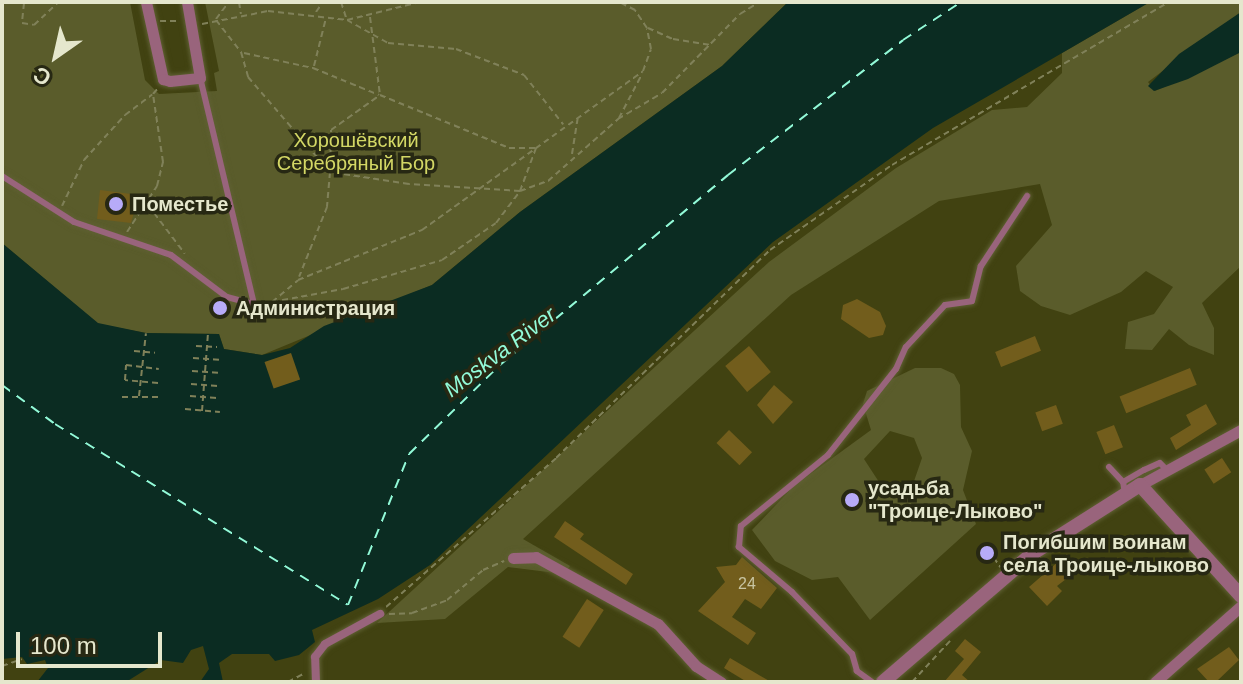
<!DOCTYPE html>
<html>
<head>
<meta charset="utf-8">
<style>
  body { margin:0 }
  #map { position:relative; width:1243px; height:684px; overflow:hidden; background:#414211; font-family:Arial,sans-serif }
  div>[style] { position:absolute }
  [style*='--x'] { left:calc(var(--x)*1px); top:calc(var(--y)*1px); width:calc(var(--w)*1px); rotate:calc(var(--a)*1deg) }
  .green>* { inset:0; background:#5a5c2b }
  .water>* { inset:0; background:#0b2c22 }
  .ferry>* { height:2px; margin-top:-1px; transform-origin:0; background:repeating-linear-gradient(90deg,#92fad8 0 10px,transparent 0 18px) }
  .building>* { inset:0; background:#725d1c; transform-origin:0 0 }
  .path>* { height:2px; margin-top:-1px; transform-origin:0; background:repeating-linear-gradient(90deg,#808159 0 6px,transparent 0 10px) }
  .roads { filter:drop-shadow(0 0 2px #5f6033) drop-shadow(0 0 2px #5f6033) }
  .service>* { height:6px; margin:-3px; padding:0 3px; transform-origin:3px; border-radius:3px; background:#99647c }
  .pedestrian>* { height:8px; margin:-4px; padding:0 4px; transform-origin:4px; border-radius:4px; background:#99647c }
  .minor>* { height:11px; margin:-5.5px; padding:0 5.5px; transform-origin:5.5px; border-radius:5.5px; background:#99647c }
  .tertiary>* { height:14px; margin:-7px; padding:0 7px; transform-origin:7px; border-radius:7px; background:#99647c }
  .dots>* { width:22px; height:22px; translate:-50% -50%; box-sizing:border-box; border:4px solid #272813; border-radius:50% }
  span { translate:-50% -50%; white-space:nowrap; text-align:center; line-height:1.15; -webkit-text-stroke:7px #272813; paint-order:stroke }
  .number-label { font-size:16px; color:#c8c4a1 }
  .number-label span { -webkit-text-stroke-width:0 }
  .park-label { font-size:20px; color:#d3d765 }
  .poi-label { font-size:20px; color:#e5e7cd; font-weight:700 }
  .left { translate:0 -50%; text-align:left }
  .water-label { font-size:22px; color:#92fad8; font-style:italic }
  .frame { position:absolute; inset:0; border:4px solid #e5e7cd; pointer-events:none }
  .north { position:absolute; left:16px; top:16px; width:80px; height:80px; -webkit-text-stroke:6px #272813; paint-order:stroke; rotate:214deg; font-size:22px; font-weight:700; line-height:32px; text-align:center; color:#e5e7cd }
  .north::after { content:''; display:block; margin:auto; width:28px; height:36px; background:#e5e7cd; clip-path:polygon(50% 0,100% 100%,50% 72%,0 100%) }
  .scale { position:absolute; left:16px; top:632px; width:146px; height:36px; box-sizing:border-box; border:4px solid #e5e7cd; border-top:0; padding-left:10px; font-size:24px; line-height:28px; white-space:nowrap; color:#e5e7cd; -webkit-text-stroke:6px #272813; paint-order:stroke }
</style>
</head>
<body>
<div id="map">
  <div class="green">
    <i style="clip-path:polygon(2px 2px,130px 2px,145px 80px,159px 94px,217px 91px,214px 73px,219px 71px,205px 2px,788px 2px,722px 66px,520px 212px,432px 285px,262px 355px,224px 349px,219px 334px,146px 333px,98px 324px,2px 243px)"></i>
    <i style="clip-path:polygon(1150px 2px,1241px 2px,1241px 12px,1148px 82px,1155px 91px,1241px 52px,1241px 266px,1202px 303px,1214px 328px,1214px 355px,1189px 345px,1169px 329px,1152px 350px,1125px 349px,1128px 322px,1154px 314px,1173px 287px,1146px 271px,1121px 292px,1070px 315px,1041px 306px,1020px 291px,1016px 266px,1052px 225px,1040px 184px,939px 201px,791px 295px,523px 539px,570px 566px,564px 574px,508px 567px,445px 619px,377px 623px,769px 262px,896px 168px,992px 110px,1027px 107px,1062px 73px,1062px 53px)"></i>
    <i style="clip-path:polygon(evenodd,915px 368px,941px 368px,954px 374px,960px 385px,961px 427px,972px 451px,963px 490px,976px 524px,870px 620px,838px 577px,812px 580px,775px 561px,752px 530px,794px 486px,871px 430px,863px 404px,867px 391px,915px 368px,890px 431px,914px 438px,922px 458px,913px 484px,879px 482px,864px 459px,890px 431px)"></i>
  </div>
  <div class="water">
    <i style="clip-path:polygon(788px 2px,1150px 2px,933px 128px,773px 242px,430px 565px,378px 599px,312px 630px,315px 642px,299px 655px,275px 661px,269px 654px,232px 654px,219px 663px,223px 682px,200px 682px,209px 669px,203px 646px,191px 650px,183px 663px,161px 660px,126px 682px,37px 682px,48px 668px,45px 660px,27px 664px,22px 657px,2px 659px,2px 243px,98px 323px,146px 333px,219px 334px,224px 349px,262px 355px,290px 348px,324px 326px,432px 285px,520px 212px,722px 66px)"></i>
    <i style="clip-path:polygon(1241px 12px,1241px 52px,1188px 79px,1154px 91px,1148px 86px,1179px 54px)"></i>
  </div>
  <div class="ferry">
    <i style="--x:2;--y:385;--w:66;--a:36.3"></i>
    <i style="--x:55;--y:424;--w:344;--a:31.7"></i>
    <i style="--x:348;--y:605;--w:163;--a:-68"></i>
    <i style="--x:409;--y:454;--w:127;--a:-44.4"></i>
    <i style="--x:500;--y:365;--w:297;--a:-39.8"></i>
    <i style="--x:728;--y:175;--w:221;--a:-37.6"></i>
    <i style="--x:903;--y:40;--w:69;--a:-33.2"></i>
  </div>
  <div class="building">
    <i style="clip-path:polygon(100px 190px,139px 195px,131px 223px,97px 219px)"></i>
    <i style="clip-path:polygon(857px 299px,880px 312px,886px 326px,883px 335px,869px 338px,841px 319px,843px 305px)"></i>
    <i style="left:1035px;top:336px;width:16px;height:43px;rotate:68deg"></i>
    <i style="left:749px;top:346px;width:34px;height:31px;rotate:50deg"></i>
    <i style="left:291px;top:353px;width:28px;height:28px;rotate:71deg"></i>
    <i style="left:1190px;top:368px;width:18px;height:76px;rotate:68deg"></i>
    <i style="clip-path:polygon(774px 385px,793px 402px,773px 424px,757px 405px)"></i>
    <i style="clip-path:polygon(1206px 404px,1217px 424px,1176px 450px,1170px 438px,1191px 425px,1186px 415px)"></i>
    <i style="left:1056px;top:405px;width:20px;height:22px;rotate:70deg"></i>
    <i style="left:1114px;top:425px;width:24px;height:19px;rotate:68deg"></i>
    <i style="left:729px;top:430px;width:32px;height:18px;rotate:44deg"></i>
    <i style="left:1222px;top:458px;width:17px;height:21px;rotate:57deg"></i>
    <i style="clip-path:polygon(565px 521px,584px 534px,580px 539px,633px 574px,626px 585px,554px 537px)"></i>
    <i style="clip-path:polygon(1067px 554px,1079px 569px,1057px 586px,1062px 591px,1047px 606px,1029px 587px)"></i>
    <i style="clip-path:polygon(742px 557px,777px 588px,761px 609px,745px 599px,732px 617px,756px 633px,748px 645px,698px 611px,725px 582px,716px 567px,736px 565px)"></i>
    <i style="left:587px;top:599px;width:20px;height:45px;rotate:33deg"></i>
    <i style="clip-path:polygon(965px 639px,981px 652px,962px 675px,970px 682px,944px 682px,964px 659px,955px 651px)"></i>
    <i style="clip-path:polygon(1229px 647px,1239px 660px,1216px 682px,1209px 682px,1197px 669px)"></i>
    <i style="clip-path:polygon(730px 658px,771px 682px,747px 682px,724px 668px)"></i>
  </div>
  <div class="path">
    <i style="--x:17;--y:2;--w:7;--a:8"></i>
    <i style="--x:24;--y:3;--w:20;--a:96"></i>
    <i style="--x:22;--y:23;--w:12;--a:9"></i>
    <i style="--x:34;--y:25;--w:34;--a:-43"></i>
    <i style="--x:239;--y:2;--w:12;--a:81"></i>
    <i style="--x:341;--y:2;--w:19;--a:72"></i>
    <i style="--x:347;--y:20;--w:47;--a:29.3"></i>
    <i style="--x:388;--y:43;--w:68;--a:5"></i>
    <i style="--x:456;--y:49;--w:73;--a:20.9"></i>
    <i style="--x:524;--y:75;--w:63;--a:51.5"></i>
    <i style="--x:316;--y:12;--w:12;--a:-55"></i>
    <i style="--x:370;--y:17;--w:79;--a:82.7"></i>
    <i style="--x:380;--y:95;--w:139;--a:22.3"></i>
    <i style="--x:509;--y:148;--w:27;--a:0"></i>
    <i style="--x:536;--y:148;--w:46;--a:110.4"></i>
    <i style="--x:520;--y:191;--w:111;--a:-176.4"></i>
    <i style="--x:409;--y:184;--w:80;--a:-171.4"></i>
    <i style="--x:330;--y:172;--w:42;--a:-88.6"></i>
    <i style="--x:331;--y:130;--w:60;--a:-35.5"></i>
    <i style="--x:216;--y:19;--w:21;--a:-53"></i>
    <i style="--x:216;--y:20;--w:41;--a:52"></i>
    <i style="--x:241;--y:52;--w:26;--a:74"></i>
    <i style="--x:248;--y:77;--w:125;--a:49.2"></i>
    <i style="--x:330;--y:172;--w:35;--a:95"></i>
    <i style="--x:327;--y:207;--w:75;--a:111.8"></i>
    <i style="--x:160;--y:21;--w:18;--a:0"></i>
    <i style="--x:202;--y:24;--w:67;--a:-11.1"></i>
    <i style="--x:268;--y:11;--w:80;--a:6.5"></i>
    <i style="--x:347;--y:20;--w:75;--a:-13.9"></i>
    <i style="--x:648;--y:28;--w:27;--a:24"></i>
    <i style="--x:673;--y:39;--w:38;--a:9"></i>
    <i style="--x:244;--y:53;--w:71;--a:12.3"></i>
    <i style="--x:313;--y:68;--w:71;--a:22.2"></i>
    <i style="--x:314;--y:66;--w:49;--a:-76"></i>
    <i style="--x:619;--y:118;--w:50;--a:-62.4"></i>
    <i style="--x:572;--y:154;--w:39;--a:-81"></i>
    <i style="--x:148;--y:205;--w:61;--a:52.9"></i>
    <i style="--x:62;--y:206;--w:51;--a:-64.4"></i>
    <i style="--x:84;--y:160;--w:61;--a:-47.7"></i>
    <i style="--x:125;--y:115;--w:34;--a:-37"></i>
    <i style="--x:127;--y:232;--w:55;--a:-56.9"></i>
    <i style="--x:157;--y:186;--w:25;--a:-76"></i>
    <i style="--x:163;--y:162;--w:69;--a:-98.4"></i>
    <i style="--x:153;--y:94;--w:9;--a:-49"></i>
    <i style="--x:272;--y:302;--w:72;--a:-10.4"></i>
    <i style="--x:343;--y:289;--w:103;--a:-16.3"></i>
    <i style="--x:442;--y:260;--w:65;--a:-34.4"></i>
    <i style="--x:496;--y:223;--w:40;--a:-53"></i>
    <i style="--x:520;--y:191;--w:30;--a:-20"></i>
    <i style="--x:548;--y:181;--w:94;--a:-41.5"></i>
    <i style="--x:618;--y:119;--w:51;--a:-30.6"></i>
    <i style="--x:662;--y:93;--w:111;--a:-45.4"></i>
    <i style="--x:740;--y:14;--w:22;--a:-32"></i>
    <i style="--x:264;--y:303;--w:8;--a:-7"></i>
    <i style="--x:272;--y:302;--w:34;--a:-40"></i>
    <i style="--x:298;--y:280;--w:134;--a:-22"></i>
    <i style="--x:422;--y:230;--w:272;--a:-35.7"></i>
    <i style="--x:643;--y:71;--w:23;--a:-70"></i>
    <i style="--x:651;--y:49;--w:21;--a:-101"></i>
    <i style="--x:647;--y:28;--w:22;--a:-124"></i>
    <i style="--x:635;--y:10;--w:18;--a:-153"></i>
    <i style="--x:196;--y:346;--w:21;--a:3"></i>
    <i style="--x:134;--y:351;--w:21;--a:5"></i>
    <i style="--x:193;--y:358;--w:26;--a:4"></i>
    <i style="--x:192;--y:371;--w:26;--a:4"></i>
    <i style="--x:158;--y:383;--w:33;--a:-175"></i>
    <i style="--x:125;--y:380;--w:15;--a:-86"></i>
    <i style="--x:126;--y:365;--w:33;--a:7"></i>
    <i style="--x:191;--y:384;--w:27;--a:4"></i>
    <i style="--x:139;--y:396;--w:63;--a:-83.7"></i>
    <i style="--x:190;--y:396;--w:27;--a:4"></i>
    <i style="--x:122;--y:397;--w:37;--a:0"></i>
    <i style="--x:185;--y:409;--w:35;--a:5"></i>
    <i style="--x:202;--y:411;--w:78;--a:-85.6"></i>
    <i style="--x:989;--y:555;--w:5;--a:-158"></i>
    <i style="--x:984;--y:553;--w:6;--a:-45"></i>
    <i style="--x:988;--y:549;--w:22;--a:56"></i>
    <i style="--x:386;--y:607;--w:226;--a:-41.2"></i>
    <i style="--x:556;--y:458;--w:298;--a:-44.2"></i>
    <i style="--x:770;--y:250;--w:149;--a:-34.9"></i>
    <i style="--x:892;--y:165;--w:321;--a:-30.5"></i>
    <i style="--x:389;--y:614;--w:23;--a:-2"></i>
    <i style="--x:412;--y:613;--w:37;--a:-20"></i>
    <i style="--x:447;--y:600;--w:47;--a:-39.8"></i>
    <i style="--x:483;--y:570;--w:23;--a:-23"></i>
    <i style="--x:2;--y:666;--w:21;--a:-19"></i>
    <i style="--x:288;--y:682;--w:19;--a:-28"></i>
    <i style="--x:912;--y:682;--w:56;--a:-47.2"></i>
  </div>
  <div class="roads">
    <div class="service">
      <i style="--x:2;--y:176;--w:85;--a:32.6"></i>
      <i style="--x:74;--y:222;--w:102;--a:18.8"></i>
      <i style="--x:171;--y:255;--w:70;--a:36.9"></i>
      <i style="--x:227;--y:297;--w:28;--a:15"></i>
      <i style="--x:254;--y:304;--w:232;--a:-103.4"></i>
      <i style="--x:1109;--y:467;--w:21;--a:47"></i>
      <i style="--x:1125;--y:494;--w:12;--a:-99"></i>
      <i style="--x:1123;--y:482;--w:24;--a:-30"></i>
      <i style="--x:1144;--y:470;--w:17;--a:-24"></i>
      <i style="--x:1160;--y:463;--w:10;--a:45"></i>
      <i style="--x:872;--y:682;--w:19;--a:-144"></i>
      <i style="--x:857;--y:671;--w:18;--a:-106"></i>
      <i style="--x:852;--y:654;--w:86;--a:-134.1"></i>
      <i style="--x:792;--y:592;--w:70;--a:-139.7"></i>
      <i style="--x:739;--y:547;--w:21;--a:-85"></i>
      <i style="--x:741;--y:526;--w:112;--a:-39.2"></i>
      <i style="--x:828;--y:455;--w:110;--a:-51.7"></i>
      <i style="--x:896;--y:369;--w:24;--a:-66"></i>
      <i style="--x:906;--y:347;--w:57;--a:-47.1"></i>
      <i style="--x:945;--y:305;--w:27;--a:-8"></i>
      <i style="--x:972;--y:301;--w:36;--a:-76"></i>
      <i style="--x:981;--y:266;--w:84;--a:-56.7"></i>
    </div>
    <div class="pedestrian">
      <i style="--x:316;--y:682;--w:25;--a:-92"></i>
      <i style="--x:315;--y:657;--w:16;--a:-52"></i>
      <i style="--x:325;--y:644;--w:63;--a:-28.6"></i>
    </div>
    <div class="minor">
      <i style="--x:146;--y:2;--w:79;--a:77.6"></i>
      <i style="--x:163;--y:79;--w:7;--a:16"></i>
      <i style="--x:170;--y:81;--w:30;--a:-6"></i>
      <i style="--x:200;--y:78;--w:77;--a:-99.7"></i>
      <i style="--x:1140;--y:485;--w:115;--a:-28.6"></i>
      <i style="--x:513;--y:558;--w:23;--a:-2"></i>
      <i style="--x:536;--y:557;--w:139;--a:28.8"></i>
      <i style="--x:658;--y:624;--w:57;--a:47.9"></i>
      <i style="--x:696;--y:666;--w:30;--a:33"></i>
      <i style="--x:1155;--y:682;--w:115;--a:-41.5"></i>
    </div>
    <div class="tertiary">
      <i style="--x:883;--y:682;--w:198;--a:-40.7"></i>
      <i style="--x:1033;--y:553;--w:127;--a:-32.4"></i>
      <i style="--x:1140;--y:485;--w:150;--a:47.7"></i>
    </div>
  </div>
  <div class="dots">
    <i style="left:116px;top:204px;background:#b7abf8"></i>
    <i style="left:220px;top:308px;background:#b7abf8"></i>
    <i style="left:852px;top:500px;background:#b7abf8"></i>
    <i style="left:987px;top:553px;background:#b7abf8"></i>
  </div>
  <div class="number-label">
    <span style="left:747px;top:584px">24</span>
  </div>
  <div class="park-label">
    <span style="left:356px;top:152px">Хорошёвский<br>Серебряный Бор</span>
  </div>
  <div class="poi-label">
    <span class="left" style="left:132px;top:204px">Поместье</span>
    <span class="left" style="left:236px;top:308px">Администрация</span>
    <span class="left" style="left:868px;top:500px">усадьба<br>"Троице-Лыково"</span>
    <span class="left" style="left:1003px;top:554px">Погибшим воинам<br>села Троице-лыково</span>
  </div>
  <div class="water-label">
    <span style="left:500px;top:352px;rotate:-37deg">Moskva River</span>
  </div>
  <div class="frame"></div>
  <div class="north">С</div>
  <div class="scale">100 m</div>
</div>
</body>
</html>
